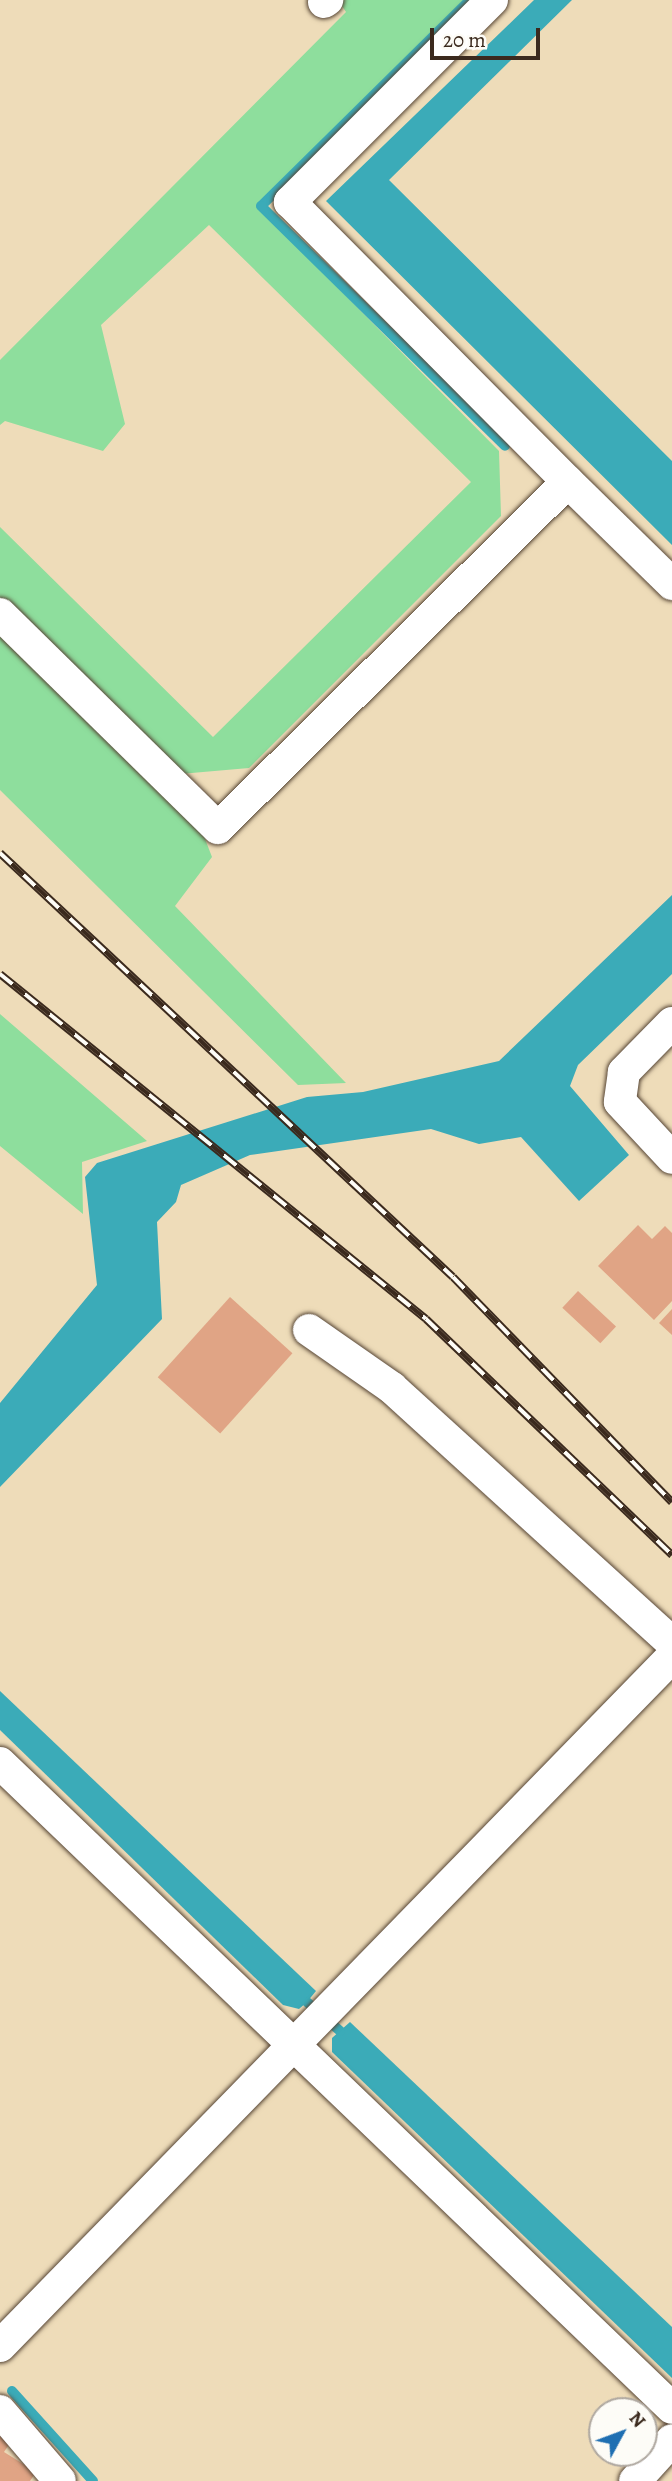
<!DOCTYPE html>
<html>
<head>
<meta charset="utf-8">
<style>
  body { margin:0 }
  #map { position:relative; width:672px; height:2481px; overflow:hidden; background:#eedcb9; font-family:Alegreya,serif }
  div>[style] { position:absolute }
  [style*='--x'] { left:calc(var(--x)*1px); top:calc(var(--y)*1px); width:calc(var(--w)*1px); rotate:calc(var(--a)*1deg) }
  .green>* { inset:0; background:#8ede9d }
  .water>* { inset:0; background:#3babb8 }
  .stream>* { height:10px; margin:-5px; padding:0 5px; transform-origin:5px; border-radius:5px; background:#3babb8 }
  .building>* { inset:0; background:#e0a485; transform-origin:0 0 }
  .roads { filter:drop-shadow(0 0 2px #564535) drop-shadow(0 0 2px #564535) }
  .minor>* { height:32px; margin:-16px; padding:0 16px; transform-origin:16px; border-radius:16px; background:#fff }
  .rail>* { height:8px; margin-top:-4px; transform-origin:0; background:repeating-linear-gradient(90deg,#fdfcf7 0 16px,#3b2a1e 0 32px); box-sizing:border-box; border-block:2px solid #3b2a1e }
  span { translate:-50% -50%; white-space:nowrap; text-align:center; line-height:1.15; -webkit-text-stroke:7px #fdfcf7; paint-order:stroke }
  .north { position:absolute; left:588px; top:2397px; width:70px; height:70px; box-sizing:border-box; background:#fdfcf7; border:2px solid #afa8a0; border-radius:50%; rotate:49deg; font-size:19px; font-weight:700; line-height:28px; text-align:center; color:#3b2a1e }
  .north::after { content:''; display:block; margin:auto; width:24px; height:32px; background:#1f6fb2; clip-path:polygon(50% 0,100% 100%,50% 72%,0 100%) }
  .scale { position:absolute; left:430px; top:28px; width:110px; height:32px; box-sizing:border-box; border:4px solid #3b2a1e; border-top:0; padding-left:9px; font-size:21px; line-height:24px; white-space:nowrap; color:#3b2a1e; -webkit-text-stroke:5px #fdfcf7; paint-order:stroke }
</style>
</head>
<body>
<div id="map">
  <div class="green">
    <i style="clip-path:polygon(338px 0,464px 0,256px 205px,499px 451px,501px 516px,249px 768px,180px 774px,212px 857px,175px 906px,346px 1083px,298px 1085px,0 790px,0 527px,213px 737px,471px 482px,209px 225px,101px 325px,125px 424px,103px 451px,5px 421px,0 425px,0 360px,346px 12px)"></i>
    <i style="clip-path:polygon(0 1014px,147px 1141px,82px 1162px,83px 1214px,0 1146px)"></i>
  </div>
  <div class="water">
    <i style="clip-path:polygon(534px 0,572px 0,389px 180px,672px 461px,672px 545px,326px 201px)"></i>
    <i style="clip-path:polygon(672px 895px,672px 974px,578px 1065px,570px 1086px,629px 1155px,579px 1201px,521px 1137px,479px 1144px,431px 1129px,250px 1155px,181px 1185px,176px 1202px,157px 1222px,162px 1319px,0 1487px,0 1403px,97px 1285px,85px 1177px,97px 1163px,307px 1097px,363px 1092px,499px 1061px)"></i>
    <i style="clip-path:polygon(0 1691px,316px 1991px,307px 2002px,299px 2009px,283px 2005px,0 1730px)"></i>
    <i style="clip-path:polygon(350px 2022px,672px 2327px,672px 2378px,332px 2052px,332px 2038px)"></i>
  </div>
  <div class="stream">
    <i style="--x:470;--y:0;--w:293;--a:135.4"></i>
    <i style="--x:261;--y:206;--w:342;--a:44.5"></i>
    <i style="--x:307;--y:2002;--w:44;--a:41.3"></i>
    <i style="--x:12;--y:2391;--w:121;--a:48"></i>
  </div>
  <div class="building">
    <i style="clip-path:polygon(638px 1225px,652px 1239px,665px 1226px,672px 1233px,672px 1301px,654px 1320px,598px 1266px)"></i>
    <i style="left:578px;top:1291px;width:52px;height:23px;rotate:43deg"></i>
    <i style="left:230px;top:1297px;width:84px;height:108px;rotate:42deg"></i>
    <i style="clip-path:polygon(672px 1309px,672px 1335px,659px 1323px)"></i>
    <i style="clip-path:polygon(0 2436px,10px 2443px,4px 2452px,36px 2472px,30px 2481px,0 2481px)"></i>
  </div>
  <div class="roads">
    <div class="minor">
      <i style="--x:492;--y:0;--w:286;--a:135"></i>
      <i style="--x:290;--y:202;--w:395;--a:45.2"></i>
      <i style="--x:324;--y:2;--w:4;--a:-34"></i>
      <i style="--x:0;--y:614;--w:305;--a:44.5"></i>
      <i style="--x:218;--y:828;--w:492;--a:-44.7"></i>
      <i style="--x:568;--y:482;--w:146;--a:44.4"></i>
      <i style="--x:672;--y:1023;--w:69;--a:134.4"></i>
      <i style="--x:624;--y:1072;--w:30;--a:98"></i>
      <i style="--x:620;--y:1102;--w:76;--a:47.1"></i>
      <i style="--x:309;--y:1330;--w:101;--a:34.9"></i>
      <i style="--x:392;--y:1388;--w:379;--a:42.3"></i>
      <i style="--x:0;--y:1763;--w:931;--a:43.83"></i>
      <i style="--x:0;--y:2346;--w:962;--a:-45.72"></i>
      <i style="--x:0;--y:2411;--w:92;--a:49.4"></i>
      <i style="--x:635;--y:2481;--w:55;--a:-47.9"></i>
    </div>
  </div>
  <div class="rail">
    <i style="--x:0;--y:853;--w:620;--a:43.11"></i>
    <i style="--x:453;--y:1277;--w:314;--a:45.8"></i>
    <i style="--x:0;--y:974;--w:548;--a:39"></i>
    <i style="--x:426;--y:1319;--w:341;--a:43.8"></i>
  </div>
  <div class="north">N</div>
  <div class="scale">20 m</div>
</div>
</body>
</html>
